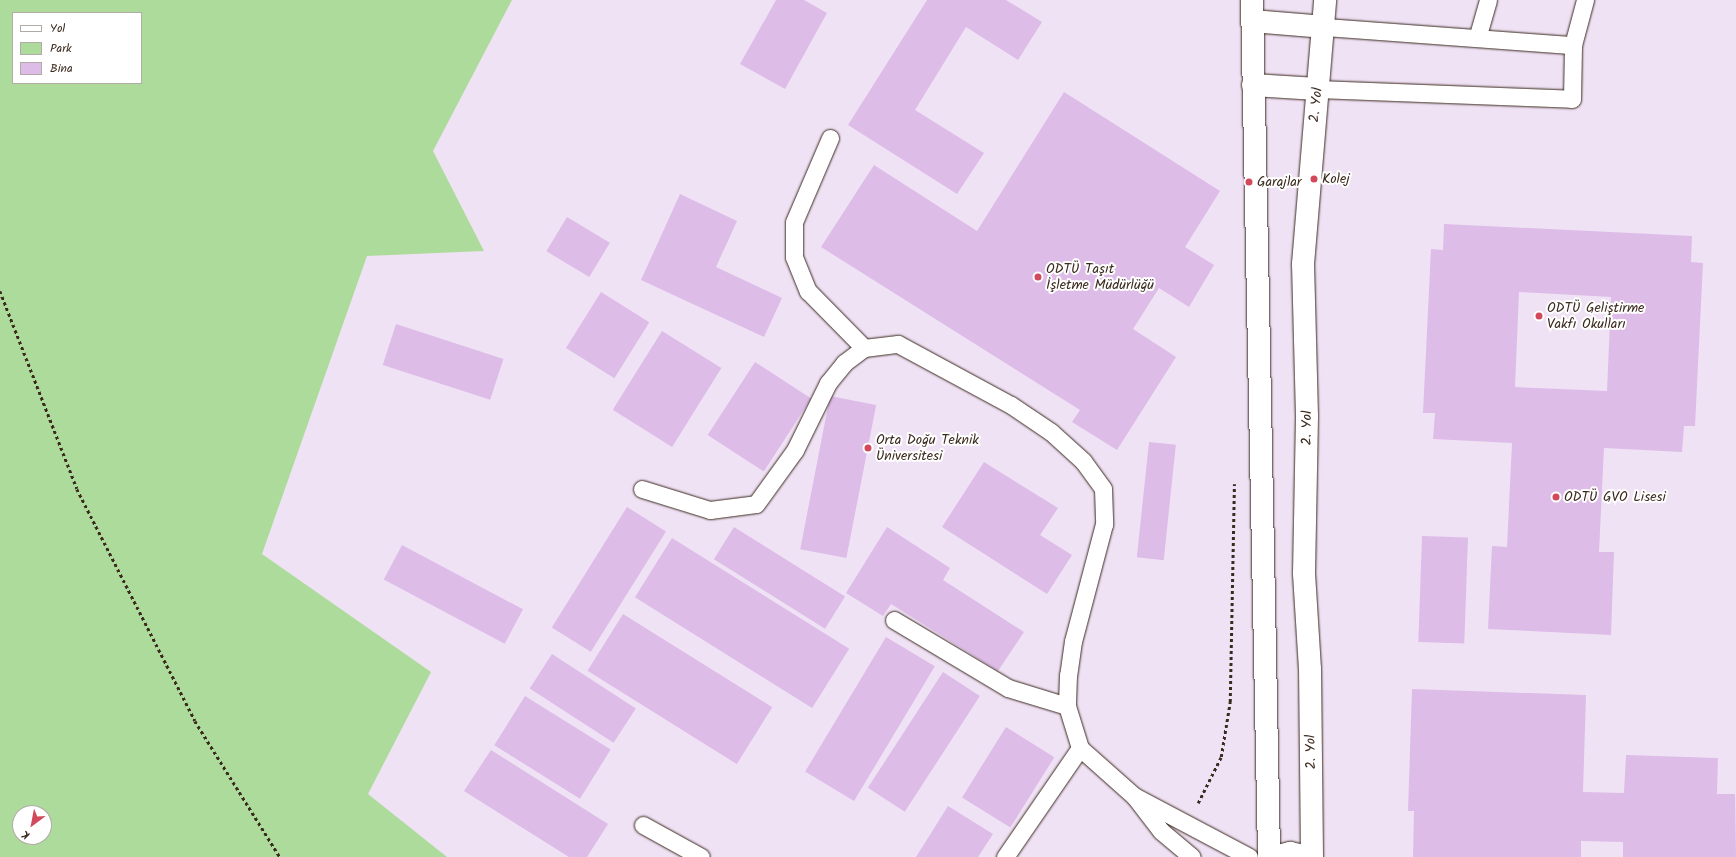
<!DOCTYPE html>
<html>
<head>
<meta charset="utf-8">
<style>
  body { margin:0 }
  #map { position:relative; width:1736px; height:857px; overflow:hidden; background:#f8f2fa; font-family:Kalam,sans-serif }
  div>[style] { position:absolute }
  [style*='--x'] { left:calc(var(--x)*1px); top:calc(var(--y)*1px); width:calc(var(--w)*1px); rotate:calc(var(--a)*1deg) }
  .built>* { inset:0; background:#f0e2f5 }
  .green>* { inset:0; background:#addb9b }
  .building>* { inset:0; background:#ddbce8; transform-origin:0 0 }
  .path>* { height:2.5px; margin-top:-1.25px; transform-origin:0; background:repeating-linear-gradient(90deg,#3b2a1e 0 3px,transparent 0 6px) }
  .roads { filter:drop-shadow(0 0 1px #3b2a1e) drop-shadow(0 0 1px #3b2a1e) }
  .service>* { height:17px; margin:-8.5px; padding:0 8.5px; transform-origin:8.5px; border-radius:8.5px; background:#fff }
  .minor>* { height:22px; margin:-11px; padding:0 11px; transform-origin:11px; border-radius:11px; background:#fff }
  .dots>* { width:11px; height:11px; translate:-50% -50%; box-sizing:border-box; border:2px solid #fff; border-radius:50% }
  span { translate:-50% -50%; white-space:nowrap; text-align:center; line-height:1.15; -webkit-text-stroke:4px #fff; paint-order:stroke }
  .street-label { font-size:14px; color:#3b2a1e }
  .poi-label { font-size:14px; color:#3b2a1e }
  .left { translate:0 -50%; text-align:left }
  .legend { position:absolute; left:12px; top:12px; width:130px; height:72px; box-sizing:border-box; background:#fff; border:1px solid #b1aaa5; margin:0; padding:5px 7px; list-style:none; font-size:12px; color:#3b2a1e }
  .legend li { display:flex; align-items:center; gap:8px; height:20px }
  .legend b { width:20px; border:1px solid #b1aaa5 }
  .north { position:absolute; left:12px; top:805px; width:40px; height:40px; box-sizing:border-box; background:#fff; border:1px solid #b1aaa5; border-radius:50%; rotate:212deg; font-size:11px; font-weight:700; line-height:16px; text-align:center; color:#3b2a1e }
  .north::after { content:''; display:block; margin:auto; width:14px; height:18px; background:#d1495b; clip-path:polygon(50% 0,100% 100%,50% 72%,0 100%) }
</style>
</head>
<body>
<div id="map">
  <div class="built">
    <i style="clip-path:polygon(evenodd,0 0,1736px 0,1736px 857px,0 857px,0 0,13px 13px,141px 13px,141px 83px,13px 83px,13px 13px,0 0,20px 813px,44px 813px,44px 837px,20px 837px,20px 813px)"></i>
  </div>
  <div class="green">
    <i style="clip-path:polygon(evenodd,0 0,512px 0,433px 151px,484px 251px,367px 256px,262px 554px,431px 672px,368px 794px,447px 857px,0 857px,0 0,13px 13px,141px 13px,141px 83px,13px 83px,13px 13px,0 0,20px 813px,44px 813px,44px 837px,20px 837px,20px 813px)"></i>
  </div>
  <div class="building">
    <i style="clip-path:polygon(776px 0,804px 0,827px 13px,785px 89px,740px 64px)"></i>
    <i style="clip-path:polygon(927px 0,1006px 0,1042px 22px,1018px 60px,966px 27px,915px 110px,984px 153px,957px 194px,848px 125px)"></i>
    <i style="clip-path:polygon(1064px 92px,1220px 191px,1185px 247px,1214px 265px,1189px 307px,1159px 288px,1133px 329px,1176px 357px,1117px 450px,1072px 422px,1080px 410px,821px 247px,874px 165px,977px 231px)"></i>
    <i style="clip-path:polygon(680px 194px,737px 221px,716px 267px,782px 298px,764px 337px,641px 280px)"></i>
    <i style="left:567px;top:217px;width:50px;height:40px;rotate:31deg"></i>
    <i style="clip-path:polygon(evenodd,1444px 224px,1692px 236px,1691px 262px,1703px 263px,1695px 426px,1684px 426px,1682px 452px,1604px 448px,1599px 552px,1614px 552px,1611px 635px,1488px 629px,1492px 546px,1507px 547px,1512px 443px,1433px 439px,1435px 413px,1423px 413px,1431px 249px,1443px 250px,1444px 224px,1519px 292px,1611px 297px,1607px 391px,1515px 387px,1519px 292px)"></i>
    <i style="left:601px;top:292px;width:57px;height:66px;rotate:32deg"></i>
    <i style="left:396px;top:324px;width:113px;height:43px;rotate:18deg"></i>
    <i style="left:662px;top:331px;width:70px;height:93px;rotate:32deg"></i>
    <i style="left:755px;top:362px;width:67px;height:87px;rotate:33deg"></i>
    <i style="left:830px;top:396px;width:47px;height:156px;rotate:11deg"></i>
    <i style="left:1149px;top:442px;width:27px;height:116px;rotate:6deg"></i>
    <i style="clip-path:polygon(984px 462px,1058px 508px,1040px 535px,1072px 555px,1047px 594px,942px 527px)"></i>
    <i style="left:627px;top:507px;width:46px;height:142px;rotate:32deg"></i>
    <i style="left:734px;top:527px;width:131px;height:38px;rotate:32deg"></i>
    <i style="clip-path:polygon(887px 527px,950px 568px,943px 580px,1024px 632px,998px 671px,891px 604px,883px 616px,846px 593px)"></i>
    <i style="left:1422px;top:536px;width:46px;height:106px;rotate:2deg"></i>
    <i style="left:672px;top:538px;width:209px;height:70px;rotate:32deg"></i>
    <i style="left:402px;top:545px;width:137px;height:39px;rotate:28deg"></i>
    <i style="left:623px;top:614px;width:176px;height:67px;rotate:32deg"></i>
    <i style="left:886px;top:637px;width:57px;height:157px;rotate:31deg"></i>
    <i style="left:552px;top:654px;width:100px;height:41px;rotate:33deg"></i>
    <i style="left:943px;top:672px;width:44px;height:138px;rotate:33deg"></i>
    <i style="clip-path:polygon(1412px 689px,1586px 695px,1583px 792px,1624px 793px,1626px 755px,1718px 758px,1717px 794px,1735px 794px,1736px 857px,1623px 857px,1623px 842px,1581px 841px,1581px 857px,1413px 857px,1414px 811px,1408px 811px)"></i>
    <i style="left:525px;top:696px;width:101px;height:58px;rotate:32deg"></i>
    <i style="left:1006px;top:727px;width:57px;height:83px;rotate:32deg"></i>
    <i style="clip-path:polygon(491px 750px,608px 824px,587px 857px,569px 857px,464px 791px)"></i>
    <i style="clip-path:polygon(948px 806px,993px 834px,978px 857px,916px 857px)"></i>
  </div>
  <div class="path">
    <i style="--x:0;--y:291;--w:212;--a:68.7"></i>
    <i style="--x:77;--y:489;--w:260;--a:63"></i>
    <i style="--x:195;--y:721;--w:160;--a:58"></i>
    <i style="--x:1198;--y:803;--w:51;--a:-63.4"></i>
    <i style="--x:1221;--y:757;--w:56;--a:-80.7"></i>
    <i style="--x:1230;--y:702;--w:218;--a:-88.9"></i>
  </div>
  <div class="roads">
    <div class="service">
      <i style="--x:1325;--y:27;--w:249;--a:4.2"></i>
      <i style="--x:1478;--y:35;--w:36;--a:-74"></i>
      <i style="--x:1317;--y:89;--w:255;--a:2.2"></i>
      <i style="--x:1572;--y:99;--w:54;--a:-88.9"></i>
      <i style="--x:1573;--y:45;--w:47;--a:-75.1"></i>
      <i style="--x:830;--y:138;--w:91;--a:113.2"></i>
      <i style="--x:794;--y:222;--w:35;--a:90"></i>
      <i style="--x:794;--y:257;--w:37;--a:68"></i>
      <i style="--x:808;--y:291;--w:80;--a:45.5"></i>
      <i style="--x:642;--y:489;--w:71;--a:17.2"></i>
      <i style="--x:710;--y:510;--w:46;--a:-7.4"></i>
      <i style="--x:756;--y:504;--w:67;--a:-54.2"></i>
      <i style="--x:795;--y:450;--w:75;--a:-63.8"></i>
      <i style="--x:828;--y:383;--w:26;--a:-51"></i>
      <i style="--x:844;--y:363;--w:25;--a:-37"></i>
      <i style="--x:864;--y:348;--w:34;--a:-7"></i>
      <i style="--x:898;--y:344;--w:128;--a:28.4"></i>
      <i style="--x:1011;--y:405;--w:48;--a:34"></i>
      <i style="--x:1051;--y:432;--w:43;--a:42.2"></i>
      <i style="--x:1083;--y:461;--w:34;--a:54"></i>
      <i style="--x:1103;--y:489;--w:35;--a:88"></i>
      <i style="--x:1104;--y:524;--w:121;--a:104.8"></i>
      <i style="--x:1073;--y:641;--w:34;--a:98"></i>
      <i style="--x:1068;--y:675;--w:31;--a:92"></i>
      <i style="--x:1067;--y:706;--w:44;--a:72.8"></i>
      <i style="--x:1080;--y:748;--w:72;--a:41.6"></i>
      <i style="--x:1134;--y:796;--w:130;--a:27.9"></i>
      <i style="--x:894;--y:620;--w:133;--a:30.8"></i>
      <i style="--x:1008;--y:688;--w:62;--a:17"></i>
      <i style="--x:1135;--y:797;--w:43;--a:52.6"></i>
      <i style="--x:1161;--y:831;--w:40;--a:40"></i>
      <i style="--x:643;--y:825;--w:66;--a:28.9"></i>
      <i style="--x:1005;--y:857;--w:132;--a:-55.5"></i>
    </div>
    <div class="minor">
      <i style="--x:1252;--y:0;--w:857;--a:88.86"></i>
      <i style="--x:1252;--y:21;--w:73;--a:4.7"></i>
      <i style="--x:1253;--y:85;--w:64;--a:3.6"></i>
      <i style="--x:1275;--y:857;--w:16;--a:-15"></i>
      <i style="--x:1290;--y:853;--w:19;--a:12"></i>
      <i style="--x:1312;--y:857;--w:188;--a:-90.6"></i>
      <i style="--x:1310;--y:669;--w:96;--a:-93.6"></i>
      <i style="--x:1304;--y:573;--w:157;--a:-88.9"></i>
      <i style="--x:1307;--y:416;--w:152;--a:-91.5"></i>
      <i style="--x:1303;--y:264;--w:265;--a:-85.2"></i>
    </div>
  </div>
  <div class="dots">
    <i style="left:1314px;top:179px;background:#d1495b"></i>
    <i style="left:1249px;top:182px;background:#d1495b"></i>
    <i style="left:1038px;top:277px;background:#d1495b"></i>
    <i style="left:1539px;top:316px;background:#d1495b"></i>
    <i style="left:868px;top:448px;background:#d1495b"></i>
    <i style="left:1556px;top:497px;background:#d1495b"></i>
  </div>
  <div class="street-label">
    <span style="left:1316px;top:105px;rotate:-84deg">2. Yol</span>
    <span style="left:1307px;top:428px;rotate:-89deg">2. Yol</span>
    <span style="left:1311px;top:752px;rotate:-91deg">2. Yol</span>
  </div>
  <div class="poi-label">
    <span class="left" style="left:1322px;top:179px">Kolej</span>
    <span class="left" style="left:1257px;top:182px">Garajlar</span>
    <span class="left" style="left:1046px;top:277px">ODTÜ Taşıt<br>İşletme Müdürlüğü</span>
    <span class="left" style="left:1547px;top:316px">ODTÜ Geliştirme<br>Vakfı Okulları</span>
    <span class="left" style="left:876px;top:448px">Orta Doğu Teknik<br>Üniversitesi</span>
    <span class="left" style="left:1564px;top:497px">ODTÜ GVO Lisesi</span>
  </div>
  <ul class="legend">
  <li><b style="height:5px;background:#fff"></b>Yol</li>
  <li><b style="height:11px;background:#addb9b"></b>Park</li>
  <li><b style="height:11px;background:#ddbce8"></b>Bina</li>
  </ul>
  <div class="north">K</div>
</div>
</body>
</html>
